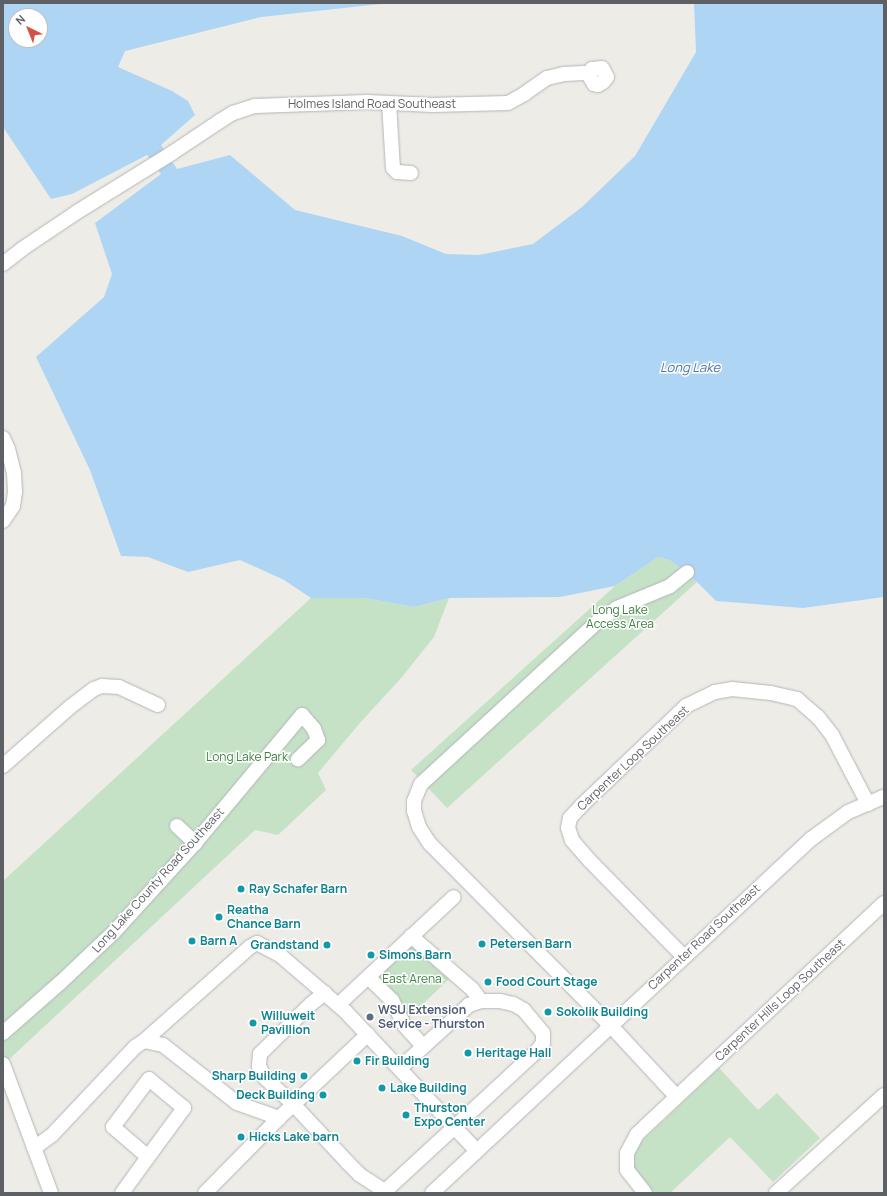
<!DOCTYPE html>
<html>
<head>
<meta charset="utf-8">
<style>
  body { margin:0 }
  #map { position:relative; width:887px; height:1196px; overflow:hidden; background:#eeece6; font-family:Manrope,sans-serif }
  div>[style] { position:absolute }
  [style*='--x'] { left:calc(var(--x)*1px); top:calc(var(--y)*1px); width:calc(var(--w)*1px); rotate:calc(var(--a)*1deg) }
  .green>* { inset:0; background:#c5e2c6 }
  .water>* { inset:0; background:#afd5f4 }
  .roads { filter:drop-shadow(0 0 1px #b3b5b9) drop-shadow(0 0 1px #b3b5b9) }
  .minor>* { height:14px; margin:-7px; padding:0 7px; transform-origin:7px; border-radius:7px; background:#fff }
  .dots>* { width:11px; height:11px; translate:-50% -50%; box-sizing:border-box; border:2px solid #fff; border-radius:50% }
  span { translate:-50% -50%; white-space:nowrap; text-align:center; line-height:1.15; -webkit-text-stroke:3px #fff; paint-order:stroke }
  .street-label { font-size:12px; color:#5d6064 }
  .park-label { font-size:12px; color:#408044 }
  .culture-label { font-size:12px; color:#0d838f; font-weight:700 }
  .left { translate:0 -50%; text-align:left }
  .right { translate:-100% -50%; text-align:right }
  .service-label { font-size:12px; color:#4e5e75; font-weight:700 }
  .water-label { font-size:13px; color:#4d77a5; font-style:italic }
  .frame { position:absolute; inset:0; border:4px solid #5d6064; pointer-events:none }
  .north { position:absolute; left:8px; top:8px; width:40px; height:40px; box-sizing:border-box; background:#fff; border:1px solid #bebfc1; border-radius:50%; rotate:317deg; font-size:11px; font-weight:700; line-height:16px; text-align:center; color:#5d6064 }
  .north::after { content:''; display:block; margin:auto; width:14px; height:18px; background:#d45245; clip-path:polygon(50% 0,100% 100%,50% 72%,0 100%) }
</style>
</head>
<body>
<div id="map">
  <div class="green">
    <i style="clip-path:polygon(658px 557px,669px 560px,687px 572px,697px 582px,447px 808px,411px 770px,615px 586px)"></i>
    <i style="clip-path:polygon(311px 598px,365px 598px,414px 607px,449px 598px,434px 637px,402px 677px,359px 724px,318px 773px,326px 790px,278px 835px,255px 830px,3px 1065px,3px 881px)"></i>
    <i style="clip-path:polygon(407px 946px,414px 946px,440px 972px,450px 978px,406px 1020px,377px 979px,378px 972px)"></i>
    <i style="clip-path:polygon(719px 1068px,758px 1110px,777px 1093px,820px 1138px,773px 1182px,730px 1137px,670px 1193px,653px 1193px,639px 1177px,634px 1168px,634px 1151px,644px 1139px)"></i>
  </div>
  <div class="water">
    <i style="clip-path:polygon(evenodd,3px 3px,390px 3px,261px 17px,125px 51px,118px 67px,172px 91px,188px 101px,195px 115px,161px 145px,177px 169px,230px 155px,295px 210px,402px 236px,446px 254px,479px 255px,533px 244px,582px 207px,635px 156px,696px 52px,694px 3px,884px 3px,884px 597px,803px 608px,716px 601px,687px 572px,669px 560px,658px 557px,615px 586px,560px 597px,449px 598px,414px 607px,365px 598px,311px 598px,284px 580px,240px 560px,188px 572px,148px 557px,121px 556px,90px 470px,36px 357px,104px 297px,112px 274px,95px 223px,161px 174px,147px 155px,72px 194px,51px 199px,3px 127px,3px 3px,16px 16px,40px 16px,40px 40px,16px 40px,16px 16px)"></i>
  </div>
  <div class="roads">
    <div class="minor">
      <i style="--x:389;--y:103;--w:65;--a:86.5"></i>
      <i style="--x:393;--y:168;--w:6;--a:45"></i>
      <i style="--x:397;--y:172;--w:14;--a:4"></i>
      <i style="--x:3;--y:264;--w:24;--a:-38"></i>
      <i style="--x:22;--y:249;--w:66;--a:-33.9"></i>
      <i style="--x:77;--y:212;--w:112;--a:-31.8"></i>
      <i style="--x:172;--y:153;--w:58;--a:-33.7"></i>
      <i style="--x:220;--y:121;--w:15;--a:-32"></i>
      <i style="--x:233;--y:113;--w:23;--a:-18"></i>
      <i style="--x:255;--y:106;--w:112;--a:-2"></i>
      <i style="--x:367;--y:102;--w:66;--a:2.6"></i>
      <i style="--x:433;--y:105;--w:75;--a:-1.5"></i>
      <i style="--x:508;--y:103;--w:18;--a:-29"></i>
      <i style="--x:524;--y:94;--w:28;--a:-35"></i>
      <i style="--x:547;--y:78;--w:17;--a:-13"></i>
      <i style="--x:564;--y:74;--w:20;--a:-3"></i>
      <i style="--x:584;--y:73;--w:4;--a:14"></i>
      <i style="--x:588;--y:74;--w:12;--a:59"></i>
      <i style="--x:594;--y:84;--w:4;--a:14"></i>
      <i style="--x:598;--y:85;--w:6;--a:-31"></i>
      <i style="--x:603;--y:82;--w:6;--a:-51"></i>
      <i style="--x:607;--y:77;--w:10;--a:-119"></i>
      <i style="--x:602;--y:68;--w:10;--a:174"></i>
      <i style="--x:592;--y:69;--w:6;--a:129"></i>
      <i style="--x:3;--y:438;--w:12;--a:66"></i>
      <i style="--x:8;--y:449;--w:25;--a:76"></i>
      <i style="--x:14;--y:473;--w:19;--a:87"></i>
      <i style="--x:15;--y:492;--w:14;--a:98"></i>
      <i style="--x:13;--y:506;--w:18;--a:124"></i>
      <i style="--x:3;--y:766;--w:89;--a:-41.4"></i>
      <i style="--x:70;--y:707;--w:30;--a:-37"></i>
      <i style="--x:94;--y:689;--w:9;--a:-21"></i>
      <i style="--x:102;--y:686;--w:17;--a:3"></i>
      <i style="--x:119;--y:687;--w:43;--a:24.8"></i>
      <i style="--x:177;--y:826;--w:25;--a:43"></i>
      <i style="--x:411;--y:936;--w:81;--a:41"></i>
      <i style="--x:472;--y:989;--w:15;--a:53"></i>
      <i style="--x:683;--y:956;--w:133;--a:-134.4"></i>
      <i style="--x:590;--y:861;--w:28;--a:-131"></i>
      <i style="--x:572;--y:840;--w:13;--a:-108"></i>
      <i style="--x:568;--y:828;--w:10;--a:-79"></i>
      <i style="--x:570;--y:818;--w:18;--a:-47"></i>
      <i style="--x:582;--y:805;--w:144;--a:-43.6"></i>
      <i style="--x:686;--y:706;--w:32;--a:-26"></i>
      <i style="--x:715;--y:692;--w:17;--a:-10"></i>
      <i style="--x:732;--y:689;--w:39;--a:6"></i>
      <i style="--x:771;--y:693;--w:27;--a:13"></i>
      <i style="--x:797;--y:699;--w:28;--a:41"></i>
      <i style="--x:818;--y:717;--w:23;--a:52"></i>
      <i style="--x:832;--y:735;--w:78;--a:62.4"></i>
      <i style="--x:368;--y:977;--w:33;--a:44"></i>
      <i style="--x:392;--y:1000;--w:28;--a:64"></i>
      <i style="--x:404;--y:1025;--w:28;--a:48"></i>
      <i style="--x:325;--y:993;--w:16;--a:142"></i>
      <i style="--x:312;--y:1003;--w:73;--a:135.6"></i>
      <i style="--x:260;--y:1054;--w:12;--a:95"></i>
      <i style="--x:259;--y:1066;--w:12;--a:66"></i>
      <i style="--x:264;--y:1077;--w:41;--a:43"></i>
      <i style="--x:294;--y:1105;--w:79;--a:47"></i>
      <i style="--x:348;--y:1163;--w:17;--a:45"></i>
      <i style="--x:360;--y:1175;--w:30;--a:33"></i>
      <i style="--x:338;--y:1005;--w:158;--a:-43"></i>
      <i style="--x:3;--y:1033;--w:76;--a:-41.3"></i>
      <i style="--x:60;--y:983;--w:74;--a:-43.4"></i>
      <i style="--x:114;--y:932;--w:120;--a:-47.7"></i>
      <i style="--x:195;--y:843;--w:167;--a:-50.1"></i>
      <i style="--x:302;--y:715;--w:18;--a:49"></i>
      <i style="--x:314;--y:729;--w:12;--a:70"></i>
      <i style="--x:318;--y:740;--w:28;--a:136"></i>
      <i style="--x:144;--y:1041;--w:142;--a:-41.6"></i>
      <i style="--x:250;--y:947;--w:8;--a:-30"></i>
      <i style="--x:257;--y:943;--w:27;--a:28"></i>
      <i style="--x:281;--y:956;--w:84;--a:40.7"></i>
      <i style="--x:345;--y:1011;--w:192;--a:46.7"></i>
      <i style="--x:3;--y:1064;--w:138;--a:69.6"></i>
      <i style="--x:676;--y:1096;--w:97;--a:-132.9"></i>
      <i style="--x:610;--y:1025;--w:255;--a:-134.8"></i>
      <i style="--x:430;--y:844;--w:20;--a:-123"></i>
      <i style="--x:419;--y:827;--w:17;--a:-107"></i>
      <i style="--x:414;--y:811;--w:10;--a:-90"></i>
      <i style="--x:414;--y:801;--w:18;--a:-68"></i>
      <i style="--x:421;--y:784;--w:241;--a:-42.6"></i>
      <i style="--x:598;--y:621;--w:23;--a:-34"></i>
      <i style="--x:617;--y:608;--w:57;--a:-22.5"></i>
      <i style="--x:670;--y:586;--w:22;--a:-39"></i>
      <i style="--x:34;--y:1148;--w:22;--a:-36"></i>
      <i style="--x:52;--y:1135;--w:121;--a:-46.7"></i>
      <i style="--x:135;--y:1047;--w:11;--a:-34"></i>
      <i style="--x:144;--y:1041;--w:19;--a:12"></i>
      <i style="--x:163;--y:1045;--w:94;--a:38.1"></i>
      <i style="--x:237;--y:1103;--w:45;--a:19.7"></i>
      <i style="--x:122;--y:1193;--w:44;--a:-54.2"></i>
      <i style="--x:148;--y:1157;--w:61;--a:-53.7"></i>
      <i style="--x:184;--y:1108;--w:45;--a:-140.4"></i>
      <i style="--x:149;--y:1079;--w:60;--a:126.9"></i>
      <i style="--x:113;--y:1127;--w:46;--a:40.6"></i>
      <i style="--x:205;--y:1193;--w:105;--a:-45.4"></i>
      <i style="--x:279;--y:1118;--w:122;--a:-43.3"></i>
      <i style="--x:383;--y:1193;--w:208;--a:-42.7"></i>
      <i style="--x:536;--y:1052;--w:11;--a:-52"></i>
      <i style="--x:543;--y:1043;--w:10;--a:-90"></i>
      <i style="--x:543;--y:1033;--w:30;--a:-130"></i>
      <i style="--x:524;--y:1010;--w:13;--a:-151"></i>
      <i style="--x:513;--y:1004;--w:13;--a:-167"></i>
      <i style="--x:500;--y:1001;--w:19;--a:180"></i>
      <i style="--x:481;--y:1001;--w:13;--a:162"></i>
      <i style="--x:469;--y:1005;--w:93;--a:137.6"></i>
      <i style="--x:432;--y:1193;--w:519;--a:-43.05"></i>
      <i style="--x:811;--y:839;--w:46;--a:-36.1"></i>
      <i style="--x:848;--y:812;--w:39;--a:-23"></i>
      <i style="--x:645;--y:1193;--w:29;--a:-128"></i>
      <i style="--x:627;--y:1170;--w:17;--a:-90"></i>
      <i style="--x:627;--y:1153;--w:21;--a:-62"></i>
      <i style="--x:637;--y:1134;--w:338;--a:-43.1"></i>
      <i style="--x:776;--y:1193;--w:146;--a:-42.2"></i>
    </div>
  </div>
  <div class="dots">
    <i style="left:241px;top:889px;background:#0f9aa8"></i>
    <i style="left:219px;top:917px;background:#0f9aa8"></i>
    <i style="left:192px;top:941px;background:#0f9aa8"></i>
    <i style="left:482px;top:944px;background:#0f9aa8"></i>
    <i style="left:327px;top:945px;background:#0f9aa8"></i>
    <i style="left:371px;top:955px;background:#0f9aa8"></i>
    <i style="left:488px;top:982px;background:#0f9aa8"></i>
    <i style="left:548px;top:1012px;background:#0f9aa8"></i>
    <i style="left:370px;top:1017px;background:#5c6f8a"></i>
    <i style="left:253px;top:1023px;background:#0f9aa8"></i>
    <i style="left:468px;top:1053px;background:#0f9aa8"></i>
    <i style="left:357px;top:1061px;background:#0f9aa8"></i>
    <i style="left:304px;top:1076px;background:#0f9aa8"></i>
    <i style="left:382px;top:1088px;background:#0f9aa8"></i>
    <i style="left:323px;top:1095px;background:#0f9aa8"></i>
    <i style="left:406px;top:1115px;background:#0f9aa8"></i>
    <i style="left:241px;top:1137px;background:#0f9aa8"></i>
  </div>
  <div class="street-label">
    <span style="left:372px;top:104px">Holmes Island Road Southeast</span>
    <span style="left:633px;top:758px;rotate:-43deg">Carpenter Loop Southeast</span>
    <span style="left:158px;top:880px;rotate:-48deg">Long Lake County Road Southeast</span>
    <span style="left:704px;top:937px;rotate:-43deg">Carpenter Road Southeast</span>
    <span style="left:780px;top:1000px;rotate:-43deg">Carpenter Hills Loop Southeast</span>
  </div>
  <div class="park-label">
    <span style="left:620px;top:617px">Long Lake<br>Access Area</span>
    <span style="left:247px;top:757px">Long Lake Park</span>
    <span style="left:412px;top:979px">East Arena</span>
  </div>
  <div class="culture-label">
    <span class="left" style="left:249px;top:889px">Ray Schafer Barn</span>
    <span class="left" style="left:227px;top:917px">Reatha<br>Chance Barn</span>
    <span class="left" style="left:200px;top:941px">Barn A</span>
    <span class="left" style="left:490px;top:944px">Petersen Barn</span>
    <span class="right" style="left:319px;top:945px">Grandstand</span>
    <span class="left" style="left:379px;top:955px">Simons Barn</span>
    <span class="left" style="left:496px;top:982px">Food Court Stage</span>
    <span class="left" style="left:556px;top:1012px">Sokolik Building</span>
    <span class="left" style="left:261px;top:1023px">Willuweit<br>Pavillion</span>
    <span class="left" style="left:476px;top:1053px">Heritage Hall</span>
    <span class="left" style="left:365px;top:1061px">Fir Building</span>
    <span class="right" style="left:296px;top:1076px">Sharp Building</span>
    <span class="left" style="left:390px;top:1088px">Lake Building</span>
    <span class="right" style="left:315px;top:1095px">Deck Building</span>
    <span class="left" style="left:414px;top:1115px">Thurston<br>Expo Center</span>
    <span class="left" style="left:249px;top:1137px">Hicks Lake barn</span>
  </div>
  <div class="service-label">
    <span class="left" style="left:378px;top:1017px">WSU Extension<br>Service - Thurston</span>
  </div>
  <div class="water-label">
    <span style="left:690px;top:367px">Long Lake</span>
  </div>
  <div class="frame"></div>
  <div class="north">N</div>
</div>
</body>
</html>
